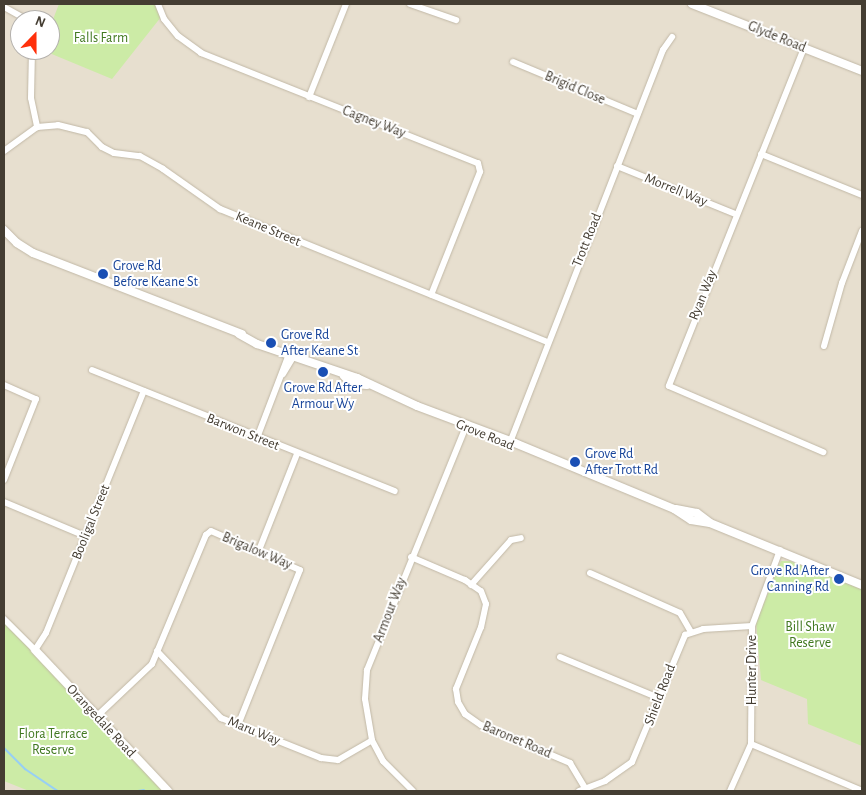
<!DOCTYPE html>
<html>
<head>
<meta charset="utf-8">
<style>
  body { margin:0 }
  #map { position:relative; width:866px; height:795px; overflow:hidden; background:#f2ede1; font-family:"Alegreya Sans",sans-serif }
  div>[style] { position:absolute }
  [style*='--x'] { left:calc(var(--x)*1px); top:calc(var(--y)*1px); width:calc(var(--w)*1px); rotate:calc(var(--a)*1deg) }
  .residential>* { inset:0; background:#e7dfcf }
  .green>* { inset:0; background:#cceba6 }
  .stream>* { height:2px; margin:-1px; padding:0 1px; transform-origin:1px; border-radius:1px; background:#97cff5 }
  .roads { filter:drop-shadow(0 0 1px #c1b8a6) drop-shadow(0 0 1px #c1b8a6) }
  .minor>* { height:6px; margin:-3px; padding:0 3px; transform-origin:3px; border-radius:3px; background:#fff }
  .tertiary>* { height:8px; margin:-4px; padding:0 4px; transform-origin:4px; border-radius:4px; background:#fff }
  .dots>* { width:14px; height:14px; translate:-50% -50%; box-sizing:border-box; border:2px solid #fff; border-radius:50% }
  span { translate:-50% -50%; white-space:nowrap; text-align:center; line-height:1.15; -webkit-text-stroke:4px #fff; paint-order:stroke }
  .street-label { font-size:14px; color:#443d32 }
  .park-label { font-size:14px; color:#427921 }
  .transit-label { font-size:14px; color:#164399 }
  .left { translate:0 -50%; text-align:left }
  .right { translate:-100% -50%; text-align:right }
  .frame { position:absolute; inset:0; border:5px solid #443d32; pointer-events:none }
  .north { position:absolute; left:10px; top:10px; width:50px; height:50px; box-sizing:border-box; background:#fff; border:1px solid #b4b1ad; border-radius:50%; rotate:22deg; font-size:14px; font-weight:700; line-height:20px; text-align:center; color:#443d32 }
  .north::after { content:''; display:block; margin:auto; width:18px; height:22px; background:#ff300b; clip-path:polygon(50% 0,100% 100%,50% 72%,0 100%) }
</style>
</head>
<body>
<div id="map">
  <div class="residential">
    <i style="clip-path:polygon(evenodd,4px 4px,862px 4px,862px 791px,4px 791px,4px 4px,20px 20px,50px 20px,50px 50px,20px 50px,20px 20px)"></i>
  </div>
  <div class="green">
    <i style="clip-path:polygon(59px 4px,155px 4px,161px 17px,112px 79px,42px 50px,50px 50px,50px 27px)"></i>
    <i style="clip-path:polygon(781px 561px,790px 561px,862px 589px,862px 746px,808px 724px,807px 699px,761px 680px,756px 622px)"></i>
    <i style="clip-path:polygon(4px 619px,168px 791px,29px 791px,4px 781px)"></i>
  </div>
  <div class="stream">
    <i style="--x:4;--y:748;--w:30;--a:45"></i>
    <i style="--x:25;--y:769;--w:40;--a:34"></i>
    <i style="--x:138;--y:791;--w:6;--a:-9"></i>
  </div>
  <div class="roads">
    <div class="minor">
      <i style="--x:158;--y:4;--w:16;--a:68"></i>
      <i style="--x:164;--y:19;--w:22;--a:51"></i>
      <i style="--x:178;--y:36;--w:29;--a:36"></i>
      <i style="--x:201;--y:53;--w:298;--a:21.7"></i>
      <i style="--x:478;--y:163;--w:9;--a:77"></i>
      <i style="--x:480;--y:172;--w:132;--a:111.7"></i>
      <i style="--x:410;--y:4;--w:49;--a:19.2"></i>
      <i style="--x:4;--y:7;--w:26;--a:29"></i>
      <i style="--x:804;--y:48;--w:364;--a:111.8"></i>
      <i style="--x:669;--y:386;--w:168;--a:23.2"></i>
      <i style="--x:32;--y:50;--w:48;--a:91.2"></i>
      <i style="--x:31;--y:98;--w:30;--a:78"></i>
      <i style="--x:513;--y:62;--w:135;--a:22.6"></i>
      <i style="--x:309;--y:97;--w:100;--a:-68.3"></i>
      <i style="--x:4;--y:151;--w:41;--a:-36"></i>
      <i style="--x:37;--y:127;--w:21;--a:-5"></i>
      <i style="--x:58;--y:125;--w:30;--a:14"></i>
      <i style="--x:87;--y:132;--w:21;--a:45"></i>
      <i style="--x:102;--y:147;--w:13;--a:27"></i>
      <i style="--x:114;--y:153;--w:26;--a:7"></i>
      <i style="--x:140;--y:156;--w:26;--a:29"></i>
      <i style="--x:163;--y:169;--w:70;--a:35.1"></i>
      <i style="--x:220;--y:209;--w:353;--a:22.1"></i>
      <i style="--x:761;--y:154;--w:109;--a:22.1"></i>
      <i style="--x:617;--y:166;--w:127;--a:22.1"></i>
      <i style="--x:824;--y:346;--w:66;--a:-74.1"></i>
      <i style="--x:842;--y:283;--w:56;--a:-69"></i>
      <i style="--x:92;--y:370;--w:326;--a:21.8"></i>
      <i style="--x:283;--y:374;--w:21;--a:-59"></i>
      <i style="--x:4;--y:385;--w:35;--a:24"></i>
      <i style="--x:36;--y:399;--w:87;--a:111.6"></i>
      <i style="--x:257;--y:438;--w:90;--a:-69.1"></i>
      <i style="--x:509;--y:445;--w:424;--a:-68.7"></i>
      <i style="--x:663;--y:50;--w:16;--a:-55"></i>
      <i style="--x:4;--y:502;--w:88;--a:22.8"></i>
      <i style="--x:259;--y:550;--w:103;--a:-68.4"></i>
      <i style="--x:411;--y:557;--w:59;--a:23.1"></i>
      <i style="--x:465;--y:580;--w:19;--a:35"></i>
      <i style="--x:481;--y:591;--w:14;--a:69"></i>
      <i style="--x:486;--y:604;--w:24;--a:102"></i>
      <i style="--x:481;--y:627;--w:67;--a:112"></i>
      <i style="--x:456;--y:689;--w:13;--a:81"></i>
      <i style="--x:458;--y:702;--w:14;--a:60"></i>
      <i style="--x:465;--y:714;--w:19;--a:35"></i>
      <i style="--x:481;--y:725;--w:97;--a:23.1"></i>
      <i style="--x:570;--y:763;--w:29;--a:59"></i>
      <i style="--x:590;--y:573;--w:98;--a:24"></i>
      <i style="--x:680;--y:613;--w:22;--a:60"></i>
      <i style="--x:471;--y:585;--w:60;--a:-48.4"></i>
      <i style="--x:511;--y:540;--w:10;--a:-11"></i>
      <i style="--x:4;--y:619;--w:44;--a:45"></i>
      <i style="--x:35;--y:650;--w:20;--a:-57"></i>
      <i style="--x:46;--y:633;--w:261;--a:-68"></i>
      <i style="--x:157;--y:651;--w:93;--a:46.3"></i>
      <i style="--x:221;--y:718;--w:108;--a:21.8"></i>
      <i style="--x:321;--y:758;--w:17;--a:7"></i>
      <i style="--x:338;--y:760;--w:39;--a:-30"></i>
      <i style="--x:560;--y:657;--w:107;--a:22.5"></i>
      <i style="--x:96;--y:717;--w:77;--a:-43.4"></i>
      <i style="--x:152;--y:664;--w:140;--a:-67.3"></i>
      <i style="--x:206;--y:535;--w:6;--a:-39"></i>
      <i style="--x:211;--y:531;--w:97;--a:23.7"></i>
      <i style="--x:300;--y:570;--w:167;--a:111.8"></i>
      <i style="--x:751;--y:744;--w:121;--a:22.9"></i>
      <i style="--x:413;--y:791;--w:42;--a:-135"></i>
      <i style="--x:383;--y:761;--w:24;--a:-118"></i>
      <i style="--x:372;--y:740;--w:42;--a:-99.7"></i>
      <i style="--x:365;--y:699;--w:29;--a:-86"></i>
      <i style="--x:367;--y:670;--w:266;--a:-67.9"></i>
      <i style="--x:579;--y:791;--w:28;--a:-21"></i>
      <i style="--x:605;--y:781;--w:33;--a:-35"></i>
      <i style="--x:632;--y:762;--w:138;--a:-67.3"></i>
      <i style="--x:685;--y:635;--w:19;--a:-18"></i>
      <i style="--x:703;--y:629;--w:49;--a:-3.5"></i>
      <i style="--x:730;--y:791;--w:51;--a:-65.9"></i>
      <i style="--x:751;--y:744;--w:118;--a:-89.5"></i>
      <i style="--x:752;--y:626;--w:81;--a:-69.8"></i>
    </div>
    <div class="tertiary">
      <i style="--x:692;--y:4;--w:183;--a:21.5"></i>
      <i style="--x:4;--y:230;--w:18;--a:45"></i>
      <i style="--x:17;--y:243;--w:19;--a:32"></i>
      <i style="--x:33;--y:253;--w:224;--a:21.2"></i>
      <i style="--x:239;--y:334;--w:21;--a:29"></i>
      <i style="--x:257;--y:344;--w:106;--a:18.8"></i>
      <i style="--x:357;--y:378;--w:66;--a:25"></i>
      <i style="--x:417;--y:406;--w:99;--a:20.6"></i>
      <i style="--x:510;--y:441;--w:178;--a:22.5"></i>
      <i style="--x:674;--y:509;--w:20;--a:33"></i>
      <i style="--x:691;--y:520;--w:19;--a:9"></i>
      <i style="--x:710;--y:523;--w:164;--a:22.2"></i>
      <i style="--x:344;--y:376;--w:11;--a:45"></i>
      <i style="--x:352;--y:384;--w:15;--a:4"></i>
      <i style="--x:676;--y:509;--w:21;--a:11"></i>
      <i style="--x:697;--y:513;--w:15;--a:37"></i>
      <i style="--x:35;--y:650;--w:194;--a:46.7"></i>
    </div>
  </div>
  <div class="dots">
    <i style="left:103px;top:274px;background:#1a4fb4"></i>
    <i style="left:271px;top:343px;background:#1a4fb4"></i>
    <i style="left:323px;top:372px;background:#1a4fb4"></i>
    <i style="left:575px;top:462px;background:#1a4fb4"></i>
    <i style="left:839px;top:579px;background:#1a4fb4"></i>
  </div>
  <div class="street-label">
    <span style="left:777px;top:37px;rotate:22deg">Glyde Road</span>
    <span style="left:575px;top:88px;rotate:23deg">Brigid Close</span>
    <span style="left:374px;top:122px;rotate:21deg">Cagney Way</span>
    <span style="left:676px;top:190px;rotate:22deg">Morrell Way</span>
    <span style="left:268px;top:229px;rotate:23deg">Keane Street</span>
    <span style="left:587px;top:240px;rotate:-68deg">Trott Road</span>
    <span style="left:703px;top:295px;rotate:-68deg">Ryan Way</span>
    <span style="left:243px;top:432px;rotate:22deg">Barwon Street</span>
    <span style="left:485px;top:435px;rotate:22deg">Grove Road</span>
    <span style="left:91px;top:522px;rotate:-68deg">Booligal Street</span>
    <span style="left:257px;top:551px;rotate:23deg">Brigalow Way</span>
    <span style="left:390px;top:610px;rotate:-69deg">Armour Way</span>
    <span style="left:752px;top:670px;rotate:-90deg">Hunter Drive</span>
    <span style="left:660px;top:695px;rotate:-69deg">Shield Road</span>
    <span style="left:101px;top:721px;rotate:47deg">Orangedale Road</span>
    <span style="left:254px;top:731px;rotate:22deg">Maru Way</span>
    <span style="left:517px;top:740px;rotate:23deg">Baronet Road</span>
  </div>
  <div class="park-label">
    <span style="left:101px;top:38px">Falls Farm</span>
    <span style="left:810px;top:635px">Bill Shaw<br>Reserve</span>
    <span style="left:53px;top:742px">Flora Terrace<br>Reserve</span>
  </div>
  <div class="transit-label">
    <span class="left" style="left:113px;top:274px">Grove Rd<br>Before Keane St</span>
    <span class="left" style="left:281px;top:343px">Grove Rd<br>After Keane St</span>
    <span style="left:323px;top:396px">Grove Rd After<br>Armour Wy</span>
    <span class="left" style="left:585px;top:462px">Grove Rd<br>After Trott Rd</span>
    <span class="right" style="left:829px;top:579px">Grove Rd After<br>Canning Rd</span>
  </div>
  <div class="frame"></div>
  <div class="north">N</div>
</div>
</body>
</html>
